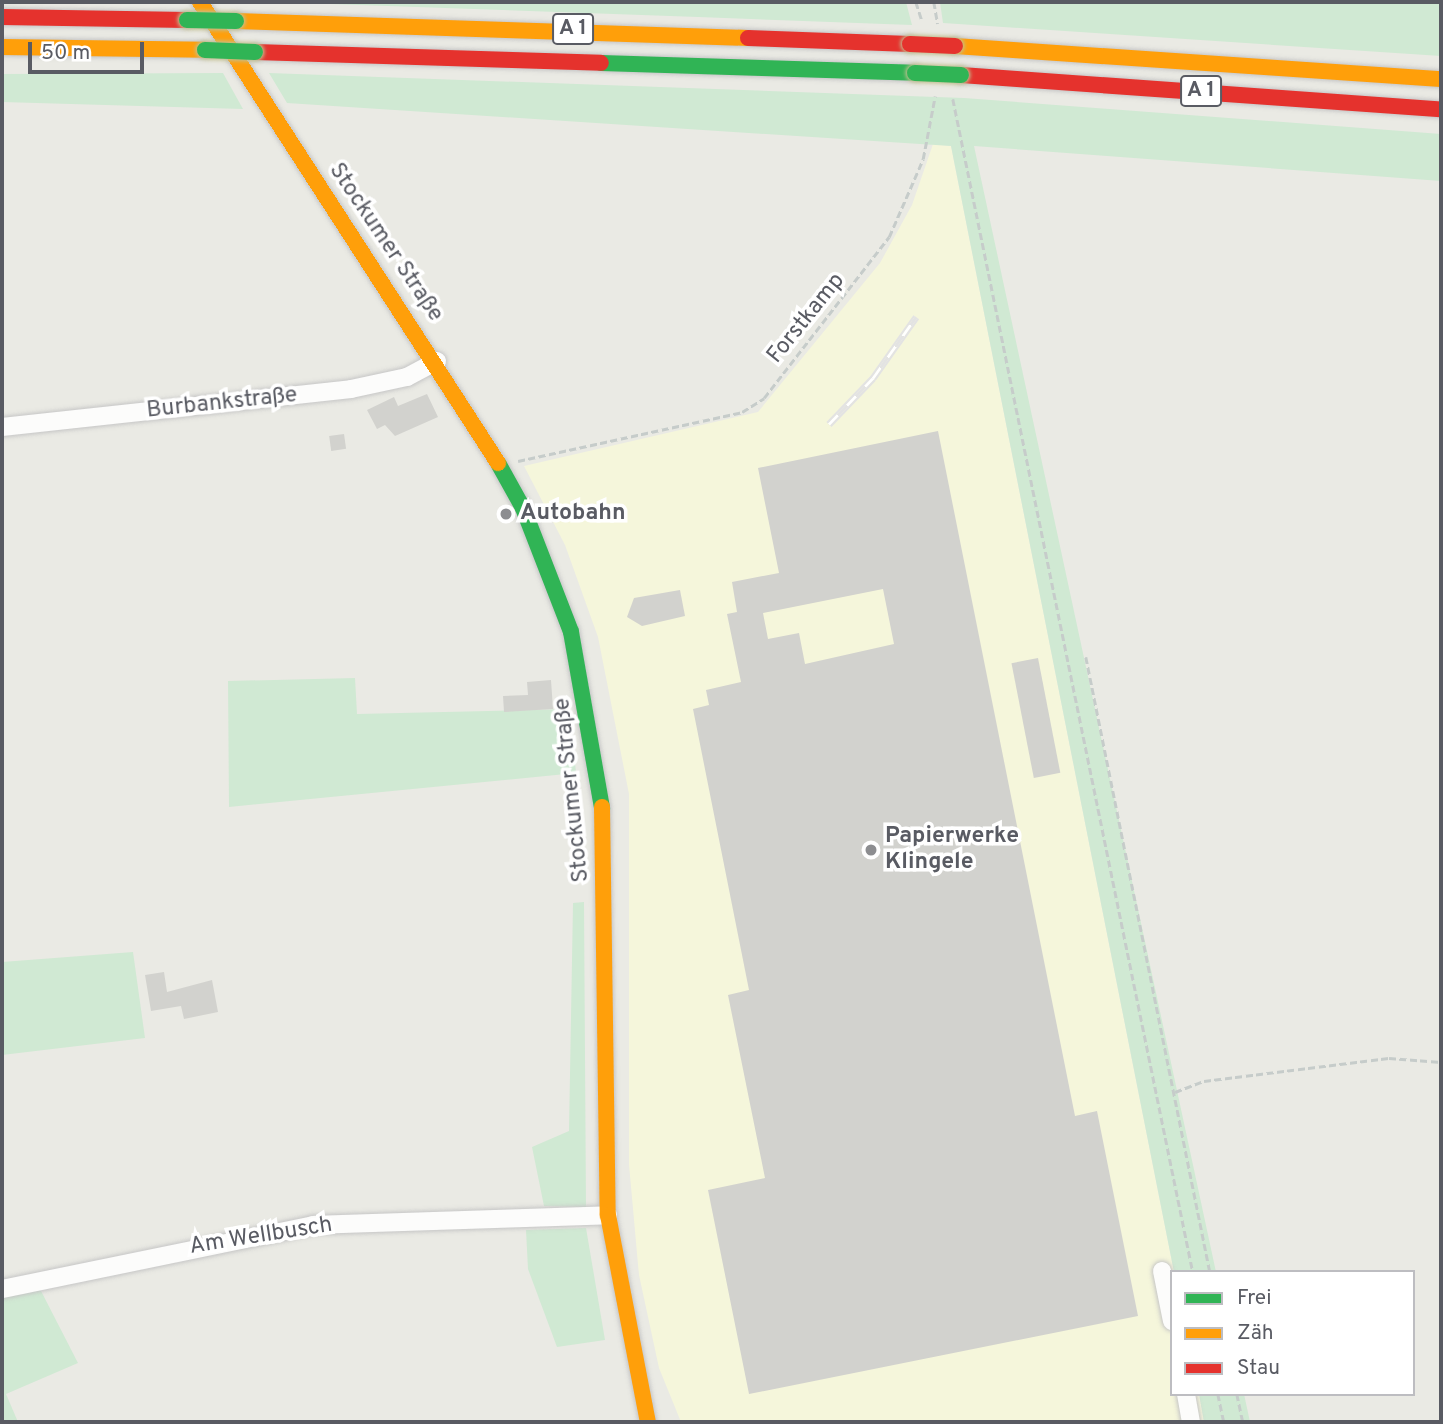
<!DOCTYPE html>
<html>
<head>
<meta charset="utf-8">
<style>
  body { margin:0 }
  #map { position:relative; width:1443px; height:1424px; overflow:hidden; background:#eaeae4; font-family:Overpass,sans-serif }
  div>[style] { position:absolute }
  [style*='--x'] { left:calc(var(--x)*1px); top:calc(var(--y)*1px); width:calc(var(--w)*1px); rotate:calc(var(--a)*1deg) }
  .commercial>* { inset:0; background:#f5f6db }
  .green>* { inset:0; background:#d0e9d3 }
  .building>* { inset:0; background:#d2d2ce; transform-origin:0 0 }
  .path>* { height:2.5px; margin-top:-1.25px; transform-origin:0; background:repeating-linear-gradient(90deg,#c6ccca 0 7px,transparent 0 10.5px) }
  .roads { filter:drop-shadow(0 0 2px #c6c6c6) drop-shadow(0 0 2px #c6c6c6) }
  .street>* { height:18px; margin:-9px; padding:0 9px; transform-origin:9px; border-radius:9px; background:#fcfcfb }
  .fast>* { height:16px; margin:-8px; padding:0 8px; transform-origin:8px; border-radius:8px; background:#30b455 }
  .slow>* { height:16px; margin:-8px; padding:0 8px; transform-origin:8px; border-radius:8px; background:#ff9f0a }
  .jam>* { height:16px; margin:-8px; padding:0 8px; transform-origin:8px; border-radius:8px; background:#e5322d }
  .rail>* { height:7px; margin-top:-3.5px; transform-origin:0; background:repeating-linear-gradient(90deg,#fff 0 13px,#e3e3e3 0 26px); box-sizing:border-box; border-block:2px solid #e3e3e3 }
  .bridges { filter:drop-shadow(0 0 2px #c2bf91) drop-shadow(0 0 2px #c2bf91) }
  .fast-bridge>* { height:16px; margin:-8px; padding:0 8px; transform-origin:8px; border-radius:8px; background:#30b455 }
  .jam-bridge>* { height:16px; margin:-8px; padding:0 8px; transform-origin:8px; border-radius:8px; background:#e5322d }
  .dots>* { width:19px; height:19px; translate:-50% -50%; box-sizing:border-box; border:4px solid #fff; border-radius:50% }
  span { translate:-50% -50%; white-space:nowrap; text-align:center; line-height:1.15; -webkit-text-stroke:7px #fff; paint-order:stroke }
  .shield-label span { padding:2px 5px; background:#fff; border:2px solid; border-radius:5px; -webkit-text-stroke-width:0 }
  .shield-label { font-size:21px; color:#595b63; font-weight:700 }
  .street-label { font-size:23px; color:#595b63 }
  .poi-label { font-size:23px; color:#595b63; font-weight:700 }
  .left { translate:0 -50%; text-align:left }
  .frame { position:absolute; inset:0; border:4px solid #595b63; pointer-events:none }
  .legend { position:absolute; left:1170px; top:1270px; width:245px; height:126px; box-sizing:border-box; background:#fff; border:2px solid #bdbdc1; margin:0; padding:9px 12px; list-style:none; font-size:21px; color:#595b63 }
  .legend li { display:flex; align-items:center; gap:14px; height:35px }
  .legend b { width:35px; border:2px solid #bdbdc1 }
  .scale { position:absolute; left:28px; top:42px; width:116px; height:32px; box-sizing:border-box; border:4px solid #595b63; border-top:0; padding-left:9px; font-size:21px; line-height:24px; white-space:nowrap; color:#595b63; -webkit-text-stroke:5px #fff; paint-order:stroke }
</style>
</head>
<body>
<div id="map">
  <div class="commercial">
    <i style="clip-path:polygon(933px 144px,951px 146px,1174px 1272px,1172px 1394px,1199px 1394px,1204px 1422px,681px 1422px,659px 1368px,639px 1275px,629px 1165px,629px 794px,598px 637px,565px 545px,524px 466px,758px 412px,880px 263px,912px 205px)"></i>
  </div>
  <div class="green">
    <i style="clip-path:polygon(273px 2px,906px 2px,912px 25px,698px 17px)"></i>
    <i style="clip-path:polygon(940px 2px,1441px 2px,1441px 56px,943px 23px)"></i>
    <i style="clip-path:polygon(223px 73px,243px 109px,2px 102px,2px 74px)"></i>
    <i style="clip-path:polygon(269px 73px,964px 98px,1441px 134px,1441px 181px,974px 146px,1216px 1272px,1174px 1272px,951px 146px,287px 103px)"></i>
    <i style="clip-path:polygon(355px 678px,357px 714px,570px 709px,576px 773px,229px 807px,228px 681px)"></i>
    <i style="clip-path:polygon(584px 902px,586px 1207px,544px 1206px,532px 1147px,569px 1131px,573px 903px)"></i>
    <i style="clip-path:polygon(133px 952px,145px 1038px,2px 1055px,2px 962px)"></i>
    <i style="clip-path:polygon(586px 1228px,605px 1340px,557px 1347px,528px 1269px,526px 1230px)"></i>
    <i style="clip-path:polygon(40px 1289px,78px 1363px,6px 1394px,18px 1422px,2px 1422px,2px 1295px)"></i>
    <i style="clip-path:polygon(1199px 1394px,1244px 1394px,1250px 1422px,1204px 1422px)"></i>
  </div>
  <div class="building">
    <i style="clip-path:polygon(427px 394px,438px 417px,395px 436px,385px 425px,377px 429px,367px 410px,394px 397px,398px 406px)"></i>
    <i style="clip-path:polygon(evenodd,938px 431px,1075px 1116px,1097px 1111px,1138px 1316px,749px 1394px,708px 1190px,765px 1178px,728px 995px,749px 990px,693px 709px,709px 705px,706px 690px,741px 682px,727px 614px,737px 612px,732px 582px,779px 573px,758px 468px,938px 431px,883px 589px,894px 644px,805px 664px,799px 633px,768px 639px,763px 613px,883px 589px)"></i>
    <i style="left:344px;top:434px;width:15px;height:15px;rotate:82deg"></i>
    <i style="clip-path:polygon(680px 590px,685px 616px,642px 626px,627px 617px,634px 598px)"></i>
    <i style="left:1038px;top:658px;width:117px;height:27px;rotate:79deg"></i>
    <i style="clip-path:polygon(551px 680px,553px 709px,504px 712px,503px 696px,528px 695px,527px 682px)"></i>
    <i style="clip-path:polygon(164px 972px,167px 992px,212px 980px,218px 1012px,184px 1019px,181px 1006px,151px 1011px,145px 975px)"></i>
  </div>
  <div class="path">
    <i style="--x:916;--y:2;--w:20;--a:72"></i>
    <i style="--x:934;--y:2;--w:22;--a:80"></i>
    <i style="--x:953;--y:99;--w:1197;--a:78.44"></i>
    <i style="--x:518;--y:461;--w:229;--a:-12.3"></i>
    <i style="--x:742;--y:412;--w:26;--a:-32"></i>
    <i style="--x:764;--y:398;--w:204;--a:-52.2"></i>
    <i style="--x:889;--y:237;--w:85;--a:-66.4"></i>
    <i style="--x:923;--y:159;--w:64;--a:-79.2"></i>
    <i style="--x:1086;--y:657;--w:627;--a:78.6"></i>
    <i style="--x:1175;--y:1092;--w:31;--a:-21"></i>
    <i style="--x:1204;--y:1081;--w:186;--a:-7.1"></i>
    <i style="--x:1389;--y:1058;--w:52;--a:4.4"></i>
    <i style="--x:1218;--y:1394;--w:29;--a:78"></i>
    <i style="--x:1237;--y:1394;--w:29;--a:78"></i>
  </div>
  <div class="roads">
    <div class="street">
      <i style="--x:2;--y:427;--w:351;--a:-6.2"></i>
      <i style="--x:351;--y:389;--w:57;--a:-12.1"></i>
      <i style="--x:407;--y:377;--w:34;--a:-28"></i>
      <i style="--x:1162;--y:1271;--w:51;--a:78.7"></i>
      <i style="--x:2;--y:1289;--w:318;--a:-11.6"></i>
      <i style="--x:313;--y:1225;--w:295;--a:-1.9"></i>
      <i style="--x:1186;--y:1394;--w:28;--a:80"></i>
    </div>
    <div class="fast">
      <i style="--x:601;--y:63;--w:314;--a:1.8"></i>
      <i style="--x:498;--y:463;--w:51;--a:60.9"></i>
      <i style="--x:523;--y:508;--w:133;--a:68.8"></i>
      <i style="--x:571;--y:632;--w:178;--a:80"></i>
    </div>
    <div class="slow">
      <i style="--x:200;--y:2;--w:549;--a:57.12"></i>
      <i style="--x:236;--y:21;--w:512;--a:1.9"></i>
      <i style="--x:955;--y:46;--w:487;--a:3.9"></i>
      <i style="--x:2;--y:47;--w:203;--a:0.8"></i>
      <i style="--x:602;--y:807;--w:408;--a:89.2"></i>
      <i style="--x:608;--y:1215;--w:211;--a:79.1"></i>
    </div>
    <div class="jam">
      <i style="--x:2;--y:17;--w:185;--a:0.9"></i>
      <i style="--x:748;--y:38;--w:162;--a:2.1"></i>
      <i style="--x:255;--y:52;--w:346;--a:1.8"></i>
      <i style="--x:961;--y:75;--w:481;--a:4.1"></i>
    </div>
  </div>
  <div class="rail">
    <i style="--x:829;--y:424;--w:64;--a:-46.3"></i>
    <i style="--x:873;--y:378;--w:75;--a:-54.8"></i>
  </div>
  <div class="bridges">
    <div class="fast-bridge">
      <i style="--x:187;--y:20;--w:49;--a:1.2"></i>
      <i style="--x:205;--y:50;--w:50;--a:2.3"></i>
      <i style="--x:915;--y:73;--w:46;--a:2.5"></i>
    </div>
    <div class="jam-bridge">
      <i style="--x:910;--y:44;--w:45;--a:2.5"></i>
    </div>
  </div>
  <div class="dots">
    <i style="left:506px;top:514px;background:#8c8d90"></i>
    <i style="left:871px;top:850px;background:#8c8d90"></i>
  </div>
  <div class="shield-label">
    <span style="left:573px;top:29px">A 1</span>
    <span style="left:1201px;top:91px">A 1</span>
  </div>
  <div class="street-label">
    <span style="left:385px;top:243px;rotate:56deg">Stockumer Straße</span>
    <span style="left:807px;top:319px;rotate:-51deg">Forstkamp</span>
    <span style="left:222px;top:404px;rotate:-6deg">Burbankstraße</span>
    <span style="left:573px;top:790px;rotate:-96deg">Stockumer Straße</span>
    <span style="left:261px;top:1237px;rotate:-9deg">Am Wellbusch</span>
  </div>
  <div class="poi-label">
    <span class="left" style="left:520px;top:514px">Autobahn</span>
    <span class="left" style="left:885px;top:850px">Papierwerke<br>Klingele</span>
  </div>
  <div class="frame"></div>
  <ul class="legend">
  <li><b style="height:9px;background:#30b455"></b>Frei</li>
  <li><b style="height:9px;background:#ff9f0a"></b>Zäh</li>
  <li><b style="height:9px;background:#e5322d"></b>Stau</li>
  </ul>
  <div class="scale">50 m</div>
</div>
</body>
</html>
